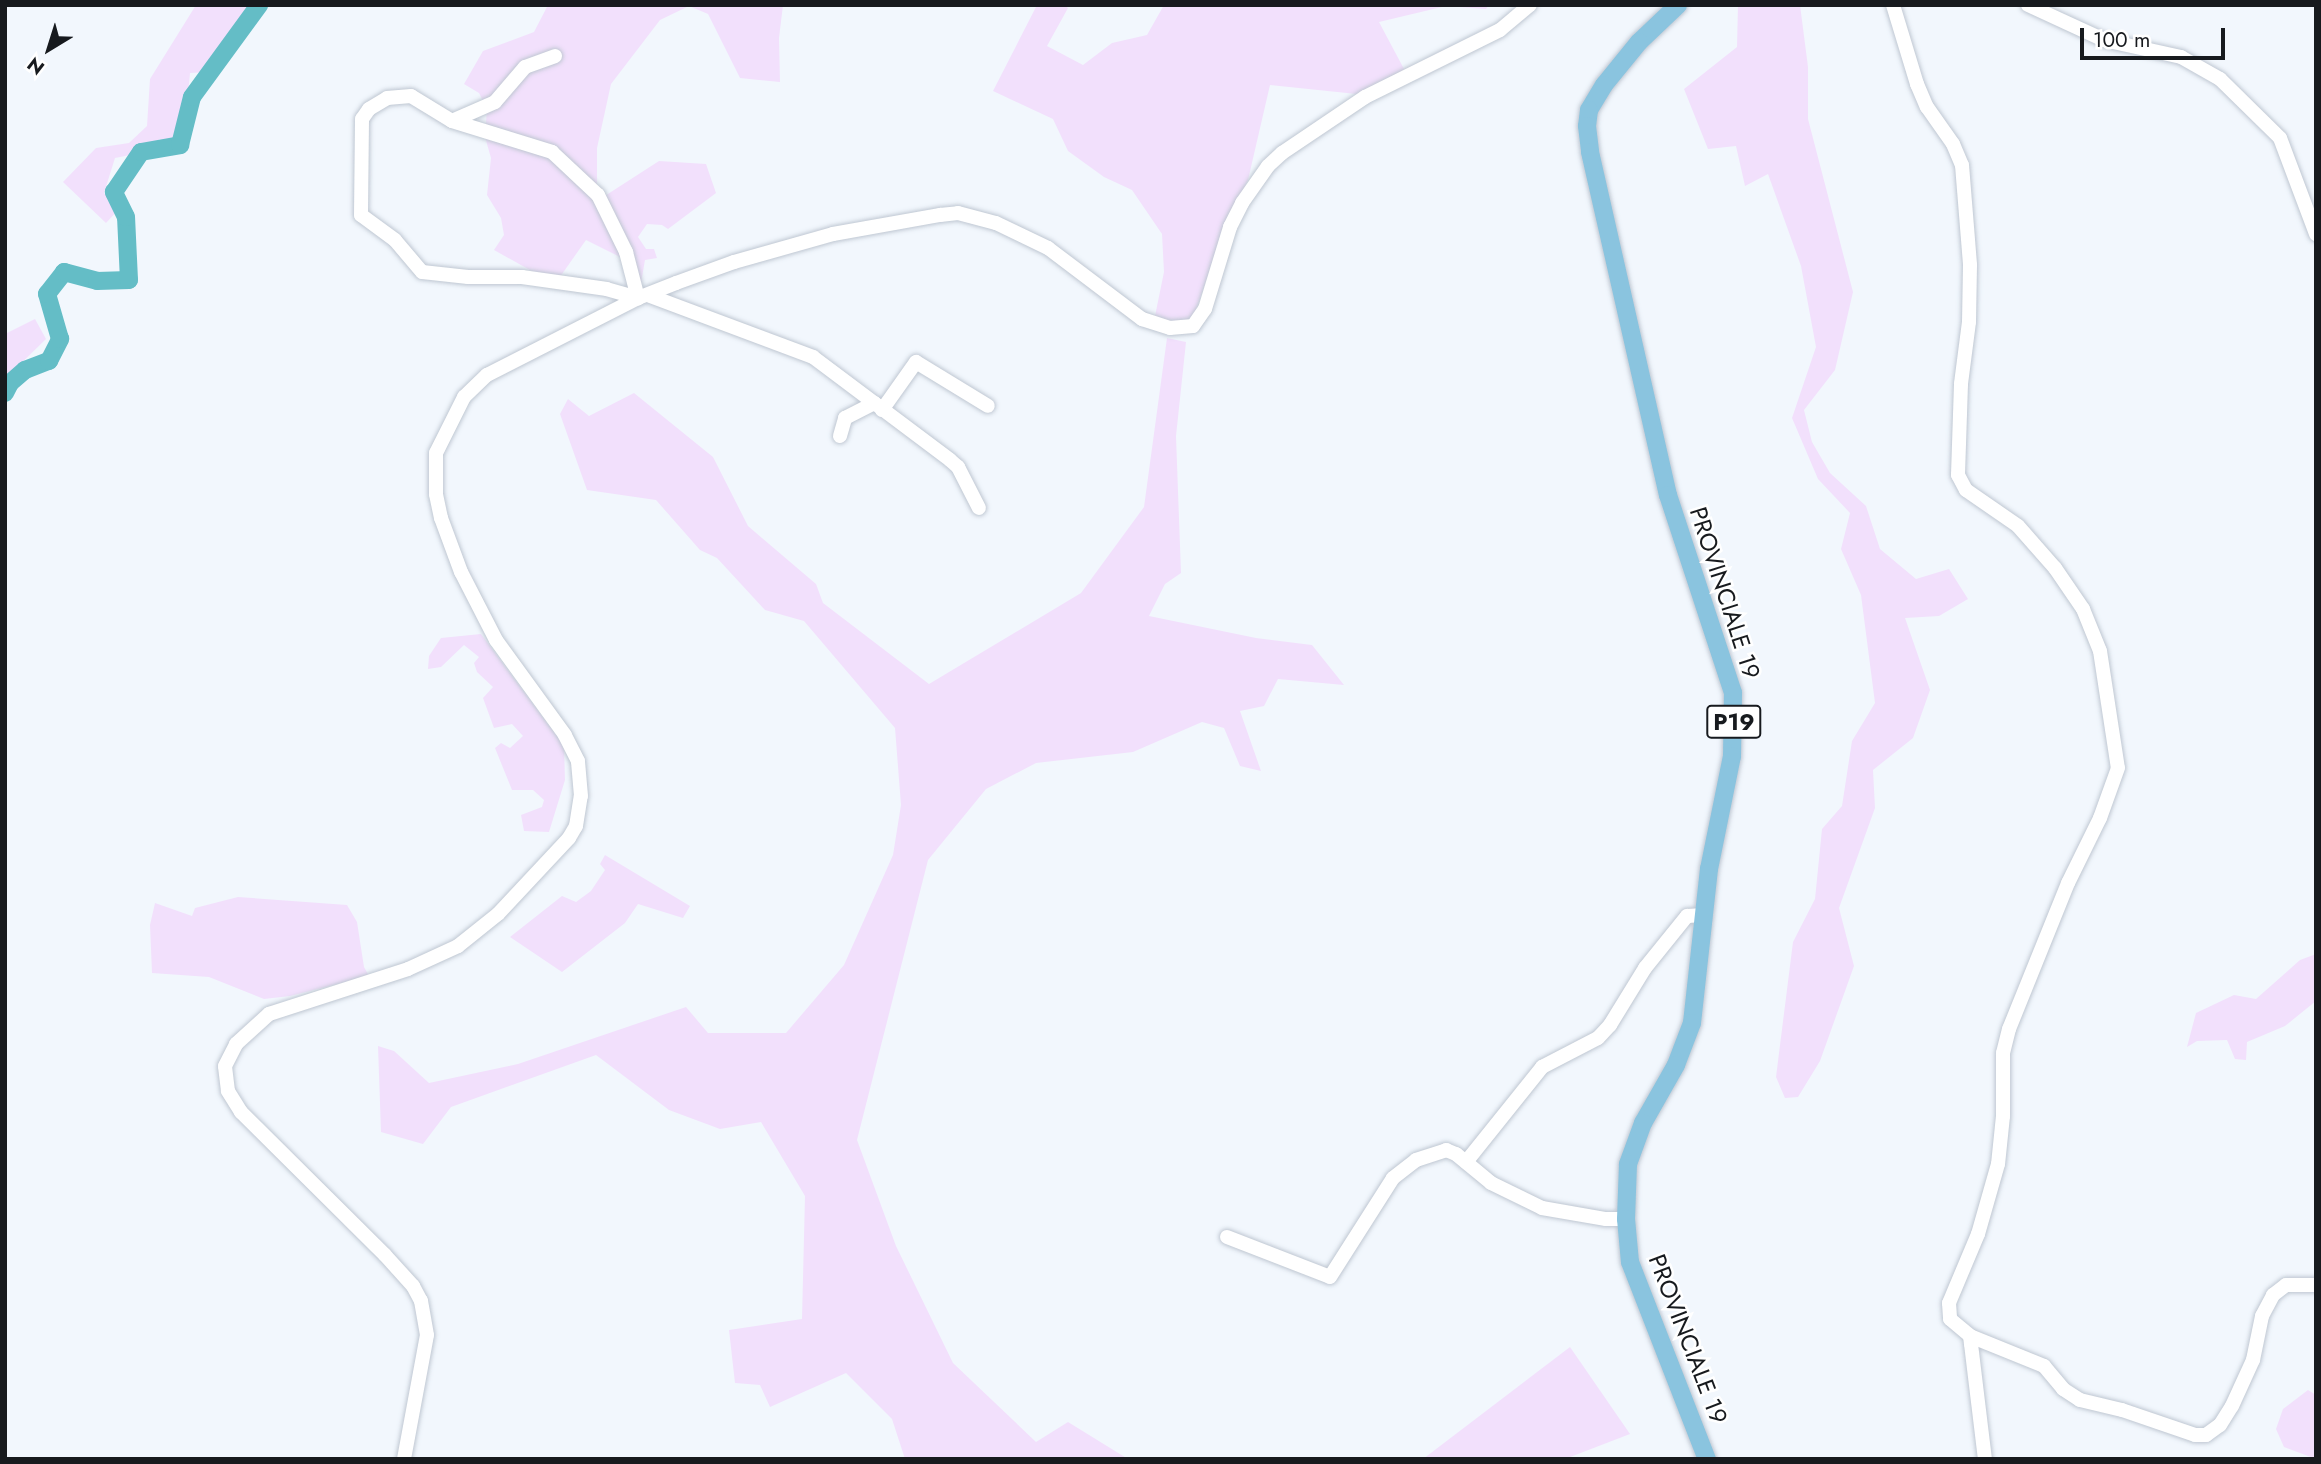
<!DOCTYPE html>
<html>
<head>
<meta charset="utf-8">
<style>
  body { margin:0 }
  #map { position:relative; width:2321px; height:1464px; overflow:hidden; background:#f2f7fd; font-family:Jost,sans-serif }
  div>[style] { position:absolute }
  [style*='--x'] { left:calc(var(--x)*1px); top:calc(var(--y)*1px); width:calc(var(--w)*1px); rotate:calc(var(--a)*1deg) }
  .green>* { inset:0; background:#f2e0fc }
  .river>* { height:18px; margin:-9px; padding:0 9px; transform-origin:9px; border-radius:9px; background:#64bdc6 }
  .roads { filter:drop-shadow(0 0 2px #bfc7d2) drop-shadow(0 0 2px #bfc7d2) }
  .minor>* { height:14px; margin:-7px; padding:0 7px; transform-origin:7px; border-radius:7px; background:#fff }
  .major>* { height:18px; margin:-9px; padding:0 9px; transform-origin:9px; border-radius:9px; background:#8ac4df }
  span { translate:-50% -50%; white-space:nowrap; text-align:center; line-height:1.15; -webkit-text-stroke:5px #fff; paint-order:stroke }
  .shield-label span { padding:2px 5px; background:#fff; border:2px solid; border-radius:5px; -webkit-text-stroke-width:0 }
  .shield-label { font-size:23px; color:#171a1e; font-weight:700 }
  .street-label { font-size:24px; color:#171a1e }
  .frame { position:absolute; inset:0; border:7px solid #171a1e; pointer-events:none }
  .north { position:absolute; left:14px; top:14px; width:70px; height:70px; -webkit-text-stroke:5px #fff; paint-order:stroke; rotate:218deg; font-size:19px; font-weight:700; line-height:28px; text-align:center; color:#171a1e }
  .north::after { content:''; display:block; margin:auto; width:24px; height:32px; background:#171a1e; clip-path:polygon(50% 0,100% 100%,50% 72%,0 100%) }
  .scale { position:absolute; left:2080px; top:28px; width:145px; height:32px; box-sizing:border-box; border:4px solid #171a1e; border-top:0; padding-left:9px; font-size:21px; line-height:24px; white-space:nowrap; color:#171a1e; -webkit-text-stroke:5px #fff; paint-order:stroke }
</style>
</head>
<body>
<div id="map">
  <div class="green">
    <i style="clip-path:polygon(196px 5px,257px 5px,226px 38px,208px 72px,190px 73px,183px 147px,172px 156px,160px 139px,140px 153px,115px 158px,104px 193px,119px 209px,106px 223px,63px 182px,96px 148px,129px 143px,147px 126px,150px 79px)"></i>
    <i style="clip-path:polygon(548px 5px,783px 5px,779px 38px,780px 82px,740px 78px,708px 14px,689px 6px,660px 20px,611px 84px,597px 148px,597px 201px,659px 161px,706px 164px,716px 193px,668px 229px,662px 225px,647px 224px,638px 237px,646px 249px,654px 249px,657px 258px,645px 260px,641px 283px,628px 261px,586px 240px,555px 284px,494px 250px,504px 235px,501px 218px,487px 195px,491px 158px,485px 137px,487px 109px,479px 93px,464px 84px,483px 51px,534px 32px)"></i>
    <i style="clip-path:polygon(1037px 5px,1064px 5px,1068px 8px,1047px 46px,1083px 65px,1112px 43px,1147px 35px,1164px 5px,1489px 5px,1486px 9px,1446px 6px,1379px 22px,1404px 69px,1378px 90px,1366px 95px,1270px 85px,1248px 180px,1225px 227px,1192px 321px,1176px 324px,1155px 316px,1164px 272px,1162px 234px,1132px 190px,1104px 177px,1068px 151px,1053px 119px,993px 91px)"></i>
    <i style="clip-path:polygon(1738px 5px,1800px 5px,1808px 67px,1808px 119px,1853px 292px,1835px 370px,1804px 410px,1812px 442px,1830px 473px,1866px 506px,1880px 549px,1916px 579px,1949px 569px,1968px 599px,1939px 616px,1905px 618px,1930px 690px,1913px 738px,1873px 770px,1875px 808px,1839px 908px,1854px 966px,1820px 1061px,1798px 1097px,1785px 1098px,1776px 1077px,1793px 942px,1815px 899px,1822px 829px,1842px 806px,1852px 741px,1875px 703px,1861px 595px,1841px 549px,1850px 513px,1818px 479px,1792px 418px,1816px 347px,1801px 266px,1768px 174px,1745px 186px,1736px 146px,1708px 149px,1684px 89px,1737px 47px)"></i>
    <i style="clip-path:polygon(35px 319px,46px 339px,5px 379px,5px 334px)"></i>
    <i style="clip-path:polygon(1167px 338px,1186px 342px,1176px 436px,1181px 573px,1165px 584px,1149px 616px,1256px 638px,1312px 645px,1344px 685px,1278px 679px,1264px 706px,1240px 711px,1261px 771px,1240px 766px,1224px 728px,1202px 722px,1133px 752px,1036px 763px,986px 789px,928px 860px,857px 1140px,896px 1246px,953px 1363px,1036px 1442px,1068px 1422px,1128px 1459px,905px 1459px,892px 1419px,846px 1373px,770px 1407px,760px 1385px,735px 1383px,729px 1330px,802px 1319px,805px 1196px,761px 1122px,720px 1129px,669px 1110px,596px 1055px,451px 1107px,423px 1144px,381px 1132px,378px 1046px,394px 1051px,429px 1083px,518px 1064px,686px 1007px,708px 1033px,786px 1033px,844px 965px,893px 855px,901px 805px,895px 728px,804px 621px,765px 610px,717px 558px,700px 550px,656px 500px,587px 490px,560px 414px,568px 399px,589px 416px,634px 393px,713px 457px,748px 526px,816px 584px,823px 603px,929px 684px,1081px 593px,1144px 507px)"></i>
    <i style="clip-path:polygon(481px 634px,564px 746px,565px 780px,549px 832px,524px 831px,521px 815px,542px 807px,544px 800px,533px 790px,512px 790px,495px 748px,501px 743px,510px 748px,523px 736px,512px 724px,494px 728px,483px 698px,493px 687px,477px 672px,474px 663px,479px 657px,464px 645px,441px 667px,428px 669px,429px 656px,441px 638px)"></i>
    <i style="clip-path:polygon(605px 855px,690px 906px,683px 918px,638px 904px,625px 923px,562px 972px,510px 937px,562px 896px,576px 902px,591px 891px,605px 870px,600px 864px)"></i>
    <i style="clip-path:polygon(238px 897px,347px 905px,357px 922px,364px 967px,369px 976px,290px 996px,264px 999px,209px 977px,152px 973px,150px 925px,155px 903px,192px 916px,195px 908px)"></i>
    <i style="clip-path:polygon(2316px 954px,2316px 1001px,2285px 1026px,2247px 1042px,2246px 1060px,2235px 1059px,2227px 1040px,2197px 1041px,2187px 1047px,2196px 1013px,2234px 995px,2256px 999px,2300px 960px)"></i>
    <i style="clip-path:polygon(1570px 1347px,1630px 1434px,1565px 1459px,1423px 1459px)"></i>
    <i style="clip-path:polygon(2308px 1390px,2316px 1395px,2316px 1459px,2284px 1447px,2276px 1429px,2283px 1409px)"></i>
  </div>
  <div class="river">
    <i style="--x:5;--y:393;--w:11;--a:-63"></i>
    <i style="--x:10;--y:383;--w:20;--a:-41"></i>
    <i style="--x:25;--y:370;--w:26;--a:-21"></i>
    <i style="--x:49;--y:361;--w:25;--a:-63"></i>
    <i style="--x:60;--y:339;--w:47;--a:-106.1"></i>
    <i style="--x:47;--y:294;--w:28;--a:-52"></i>
    <i style="--x:64;--y:272;--w:34;--a:15"></i>
    <i style="--x:97;--y:281;--w:32;--a:-2"></i>
    <i style="--x:129;--y:280;--w:63;--a:-92.7"></i>
    <i style="--x:126;--y:217;--w:28;--a:-116"></i>
    <i style="--x:114;--y:192;--w:48;--a:-56"></i>
    <i style="--x:141;--y:152;--w:40;--a:-10"></i>
    <i style="--x:180;--y:145;--w:49;--a:-76"></i>
    <i style="--x:192;--y:97;--w:114;--a:-53.9"></i>
  </div>
  <div class="roads">
    <div class="minor">
      <i style="--x:1893;--y:5;--w:83;--a:73.1"></i>
      <i style="--x:1917;--y:84;--w:25;--a:67"></i>
      <i style="--x:1927;--y:107;--w:45;--a:54.9"></i>
      <i style="--x:1953;--y:144;--w:23;--a:67"></i>
      <i style="--x:1962;--y:165;--w:100;--a:85.4"></i>
      <i style="--x:1970;--y:265;--w:57;--a:91"></i>
      <i style="--x:1969;--y:322;--w:63;--a:97.4"></i>
      <i style="--x:1961;--y:384;--w:91;--a:91.9"></i>
      <i style="--x:1958;--y:475;--w:17;--a:62"></i>
      <i style="--x:1966;--y:490;--w:63;--a:34.7"></i>
      <i style="--x:2018;--y:526;--w:56;--a:48.6"></i>
      <i style="--x:2055;--y:568;--w:50;--a:55.7"></i>
      <i style="--x:2083;--y:609;--w:45;--a:68"></i>
      <i style="--x:2100;--y:651;--w:118;--a:81.3"></i>
      <i style="--x:2118;--y:768;--w:53;--a:109.8"></i>
      <i style="--x:2100;--y:818;--w:72;--a:116.2"></i>
      <i style="--x:2068;--y:883;--w:157;--a:112"></i>
      <i style="--x:2009;--y:1029;--w:25;--a:104"></i>
      <i style="--x:2003;--y:1053;--w:63;--a:90"></i>
      <i style="--x:2003;--y:1116;--w:48;--a:95.9"></i>
      <i style="--x:1998;--y:1164;--w:73;--a:105.9"></i>
      <i style="--x:1978;--y:1234;--w:75;--a:112.8"></i>
      <i style="--x:1949;--y:1303;--w:16;--a:86"></i>
      <i style="--x:1950;--y:1319;--w:26;--a:40"></i>
      <i style="--x:1970;--y:1336;--w:8;--a:83"></i>
      <i style="--x:1971;--y:1344;--w:116;--a:83.1"></i>
      <i style="--x:2028;--y:5;--w:84;--a:24.7"></i>
      <i style="--x:2104;--y:40;--w:79;--a:12.4"></i>
      <i style="--x:2181;--y:57;--w:45;--a:29.4"></i>
      <i style="--x:2220;--y:79;--w:84;--a:44.5"></i>
      <i style="--x:2280;--y:138;--w:103;--a:69.4"></i>
      <i style="--x:411;--y:96;--w:48;--a:31.4"></i>
      <i style="--x:452;--y:121;--w:105;--a:17.2"></i>
      <i style="--x:552;--y:152;--w:63;--a:43.1"></i>
      <i style="--x:598;--y:195;--w:64;--a:63.8"></i>
      <i style="--x:626;--y:252;--w:48;--a:75.4"></i>
      <i style="--x:638;--y:298;--w:32;--a:-164"></i>
      <i style="--x:607;--y:289;--w:86;--a:-172"></i>
      <i style="--x:522;--y:277;--w:54;--a:180"></i>
      <i style="--x:468;--y:277;--w:46;--a:-173.8"></i>
      <i style="--x:422;--y:272;--w:42;--a:-130.2"></i>
      <i style="--x:395;--y:240;--w:42;--a:-143.7"></i>
      <i style="--x:361;--y:215;--w:96;--a:-89.4"></i>
      <i style="--x:362;--y:119;--w:12;--a:-55"></i>
      <i style="--x:369;--y:109;--w:21;--a:-31"></i>
      <i style="--x:387;--y:98;--w:24;--a:-5"></i>
      <i style="--x:452;--y:121;--w:47;--a:-23.8"></i>
      <i style="--x:495;--y:102;--w:46;--a:-49.4"></i>
      <i style="--x:525;--y:67;--w:32;--a:-20"></i>
      <i style="--x:650;--y:296;--w:174;--a:20.5"></i>
      <i style="--x:813;--y:357;--w:171;--a:36.9"></i>
      <i style="--x:950;--y:460;--w:11;--a:41"></i>
      <i style="--x:958;--y:467;--w:46;--a:62.9"></i>
      <i style="--x:882;--y:410;--w:59;--a:-54.7"></i>
      <i style="--x:916;--y:362;--w:84;--a:31.4"></i>
      <i style="--x:840;--y:436;--w:19;--a:-74"></i>
      <i style="--x:845;--y:418;--w:33;--a:-27"></i>
      <i style="--x:1466;--y:1162;--w:122;--a:-51.3"></i>
      <i style="--x:1542;--y:1067;--w:63;--a:-27.4"></i>
      <i style="--x:1598;--y:1038;--w:18;--a:-47"></i>
      <i style="--x:1610;--y:1025;--w:67;--a:-58.4"></i>
      <i style="--x:1645;--y:968;--w:67;--a:-51.1"></i>
      <i style="--x:1687;--y:916;--w:17;--a:-3"></i>
      <i style="--x:1227;--y:1237;--w:110;--a:21.2"></i>
      <i style="--x:1330;--y:1277;--w:117;--a:-57.5"></i>
      <i style="--x:1393;--y:1178;--w:29;--a:-38"></i>
      <i style="--x:1416;--y:1160;--w:32;--a:-18"></i>
      <i style="--x:1446;--y:1150;--w:11;--a:22"></i>
      <i style="--x:1456;--y:1154;--w:45;--a:39.6"></i>
      <i style="--x:1491;--y:1183;--w:57;--a:26.1"></i>
      <i style="--x:1542;--y:1208;--w:65;--a:9.8"></i>
      <i style="--x:1606;--y:1219;--w:20;--a:0"></i>
      <i style="--x:1970;--y:1336;--w:80;--a:22.1"></i>
      <i style="--x:2044;--y:1366;--w:30;--a:50"></i>
      <i style="--x:2063;--y:1389;--w:20;--a:33"></i>
      <i style="--x:2080;--y:1400;--w:43;--a:13.4"></i>
      <i style="--x:2122;--y:1410;--w:77;--a:18.9"></i>
      <i style="--x:2195;--y:1435;--w:11;--a:0"></i>
      <i style="--x:2206;--y:1435;--w:17;--a:-36"></i>
      <i style="--x:2220;--y:1425;--w:22;--a:-58"></i>
      <i style="--x:2232;--y:1406;--w:51;--a:-65.5"></i>
      <i style="--x:2253;--y:1360;--w:45;--a:-78.4"></i>
      <i style="--x:2262;--y:1316;--w:24;--a:-62"></i>
      <i style="--x:2273;--y:1295;--w:16;--a:-38"></i>
      <i style="--x:2286;--y:1285;--w:30;--a:0"></i>
      <i style="--x:404;--y:1459;--w:126;--a:-79.5"></i>
      <i style="--x:427;--y:1335;--w:35;--a:-100"></i>
      <i style="--x:421;--y:1301;--w:17;--a:-118"></i>
      <i style="--x:413;--y:1286;--w:42;--a:-132.1"></i>
      <i style="--x:385;--y:1255;--w:203;--a:-135.2"></i>
      <i style="--x:241;--y:1112;--w:25;--a:-122"></i>
      <i style="--x:228;--y:1091;--w:25;--a:-97"></i>
      <i style="--x:225;--y:1066;--w:25;--a:-63"></i>
      <i style="--x:236;--y:1044;--w:45;--a:-42.3"></i>
      <i style="--x:269;--y:1014;--w:146;--a:-17.9"></i>
      <i style="--x:408;--y:969;--w:55;--a:-24.7"></i>
      <i style="--x:458;--y:946;--w:51;--a:-38.7"></i>
      <i style="--x:498;--y:914;--w:104;--a:-46.9"></i>
      <i style="--x:569;--y:838;--w:14;--a:-60"></i>
      <i style="--x:576;--y:826;--w:30;--a:-81"></i>
      <i style="--x:581;--y:796;--w:35;--a:-95"></i>
      <i style="--x:578;--y:761;--w:29;--a:-117"></i>
      <i style="--x:565;--y:735;--w:117;--a:-126"></i>
      <i style="--x:496;--y:640;--w:76;--a:-117.2"></i>
      <i style="--x:461;--y:572;--w:58;--a:-110.3"></i>
      <i style="--x:441;--y:518;--w:25;--a:-102"></i>
      <i style="--x:436;--y:494;--w:41;--a:-90"></i>
      <i style="--x:436;--y:453;--w:63;--a:-63.4"></i>
      <i style="--x:464;--y:397;--w:32;--a:-44"></i>
      <i style="--x:487;--y:375;--w:169;--a:-27"></i>
      <i style="--x:638;--y:298;--w:41;--a:-21.5"></i>
      <i style="--x:676;--y:283;--w:62;--a:-19.9"></i>
      <i style="--x:734;--y:262;--w:103;--a:-15.8"></i>
      <i style="--x:833;--y:234;--w:109;--a:-10.1"></i>
      <i style="--x:940;--y:215;--w:18;--a:-6"></i>
      <i style="--x:958;--y:213;--w:39;--a:15"></i>
      <i style="--x:996;--y:223;--w:58;--a:25.7"></i>
      <i style="--x:1048;--y:248;--w:118;--a:37.1"></i>
      <i style="--x:1142;--y:319;--w:29;--a:18"></i>
      <i style="--x:1170;--y:328;--w:23;--a:-5"></i>
      <i style="--x:1193;--y:326;--w:21;--a:-55"></i>
      <i style="--x:1205;--y:309;--w:86;--a:-73"></i>
      <i style="--x:1230;--y:227;--w:27;--a:-63"></i>
      <i style="--x:1242;--y:203;--w:45;--a:-54.9"></i>
      <i style="--x:1268;--y:166;--w:19;--a:-43"></i>
      <i style="--x:1282;--y:153;--w:100;--a:-34"></i>
      <i style="--x:1365;--y:97;--w:151;--a:-26.4"></i>
      <i style="--x:1500;--y:30;--w:39;--a:-40"></i>
    </div>
    <div class="major">
      <i style="--x:1678;--y:5;--w:54;--a:136.5"></i>
      <i style="--x:1639;--y:42;--w:55;--a:129.1"></i>
      <i style="--x:1604;--y:85;--w:29;--a:121"></i>
      <i style="--x:1589;--y:110;--w:16;--a:97"></i>
      <i style="--x:1587;--y:126;--w:26;--a:83"></i>
      <i style="--x:1590;--y:152;--w:352;--a:77.2"></i>
      <i style="--x:1668;--y:495;--w:208;--a:71.8"></i>
      <i style="--x:1733;--y:693;--w:63;--a:90.9"></i>
      <i style="--x:1732;--y:756;--w:115;--a:101.5"></i>
      <i style="--x:1709;--y:869;--w:155;--a:96.3"></i>
      <i style="--x:1692;--y:1023;--w:45;--a:110.9"></i>
      <i style="--x:1676;--y:1065;--w:67;--a:119.6"></i>
      <i style="--x:1643;--y:1123;--w:44;--a:110.1"></i>
      <i style="--x:1628;--y:1164;--w:55;--a:92.1"></i>
      <i style="--x:1626;--y:1219;--w:43;--a:84.7"></i>
      <i style="--x:1630;--y:1262;--w:212;--a:68.7"></i>
    </div>
  </div>
  <div class="shield-label">
    <span style="left:1734px;top:722px">P19</span>
  </div>
  <div class="street-label">
    <span style="left:1725px;top:593px;rotate:72deg">PROVINCIALE 19</span>
    <span style="left:1688px;top:1339px;rotate:69deg">PROVINCIALE 19</span>
  </div>
  <div class="frame"></div>
  <div class="north">N</div>
  <div class="scale">100 m</div>
</div>
</body>
</html>
